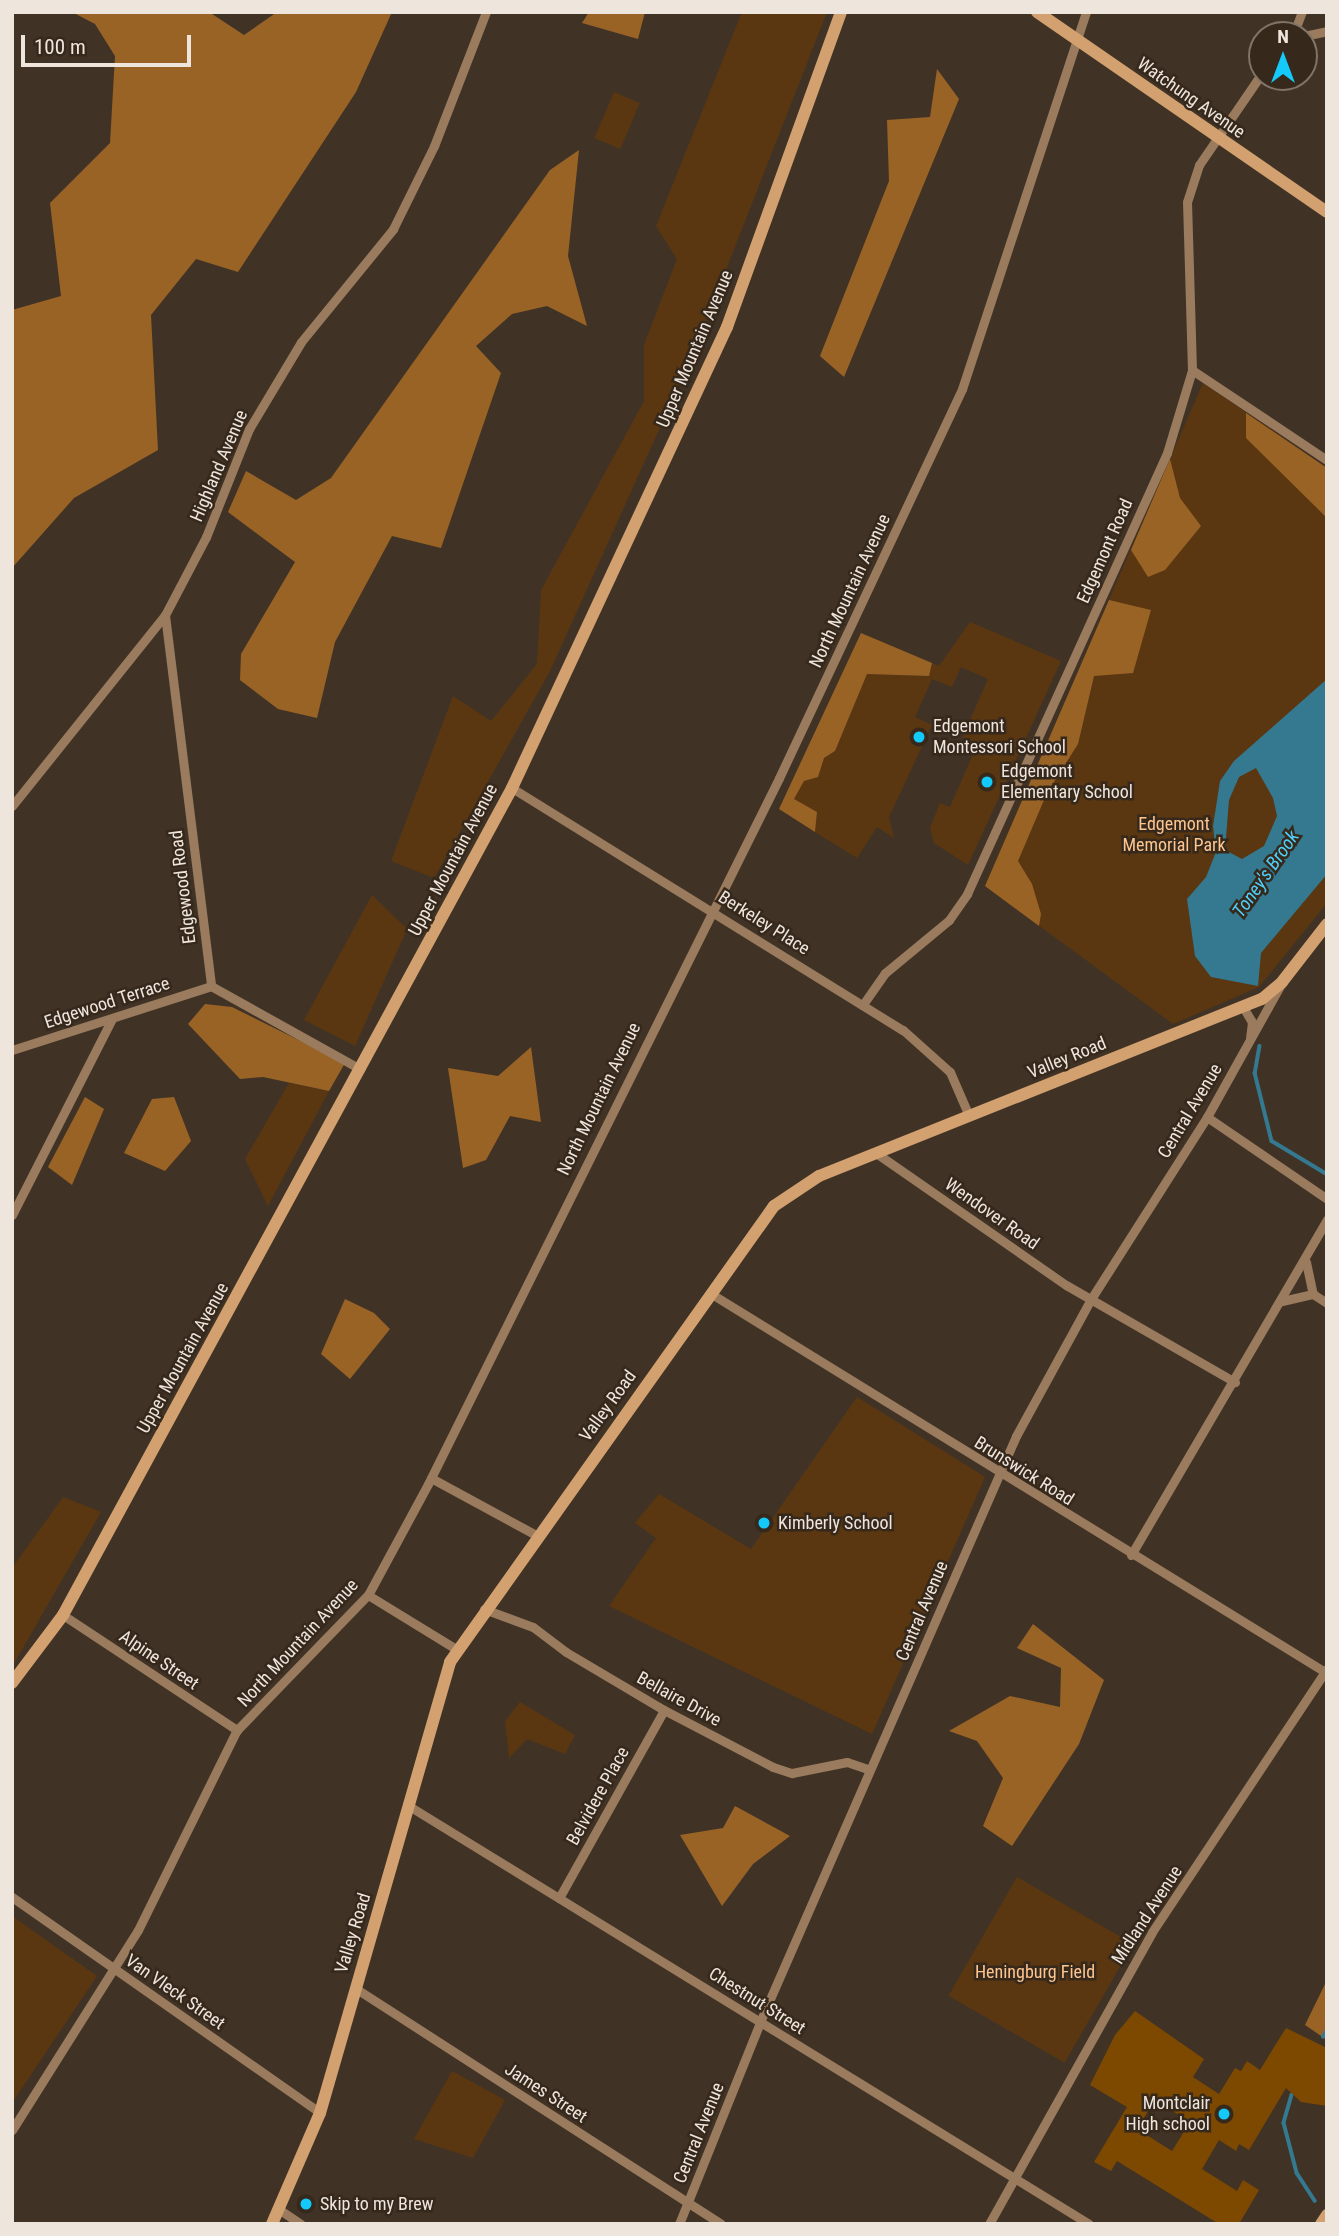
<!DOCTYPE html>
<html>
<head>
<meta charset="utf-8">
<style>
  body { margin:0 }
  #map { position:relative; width:1339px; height:2236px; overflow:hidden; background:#403326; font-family:"Roboto Condensed",sans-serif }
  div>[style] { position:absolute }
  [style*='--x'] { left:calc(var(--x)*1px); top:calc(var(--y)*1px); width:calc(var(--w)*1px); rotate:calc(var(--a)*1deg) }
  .green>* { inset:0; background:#5a3711; transform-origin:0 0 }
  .forest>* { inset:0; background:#9a6326 }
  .water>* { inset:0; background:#347990 }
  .stream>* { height:3.5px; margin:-1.75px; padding:0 1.75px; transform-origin:1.75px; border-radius:1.75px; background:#347990 }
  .building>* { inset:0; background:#7d4800 }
  .street>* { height:9px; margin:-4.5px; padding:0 4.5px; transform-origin:4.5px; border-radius:4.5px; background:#9a7b5d }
  .secondary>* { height:12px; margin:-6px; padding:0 6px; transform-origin:6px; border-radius:6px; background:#d3a170 }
  .dots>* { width:19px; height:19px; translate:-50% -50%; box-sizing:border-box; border:4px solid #36291c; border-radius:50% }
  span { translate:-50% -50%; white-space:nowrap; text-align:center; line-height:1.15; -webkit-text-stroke:5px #36291c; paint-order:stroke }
  .street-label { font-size:18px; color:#eee5dd }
  .poi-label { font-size:18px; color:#eee5dd }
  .left { translate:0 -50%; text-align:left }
  .right { translate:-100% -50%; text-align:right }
  .park-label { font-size:18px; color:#fec58f }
  .water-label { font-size:19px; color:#4dd1fc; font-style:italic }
  .frame { position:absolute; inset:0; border:14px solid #eee5dd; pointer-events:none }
  .north { position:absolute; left:1248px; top:21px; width:70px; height:70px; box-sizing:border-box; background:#36291c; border:2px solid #807469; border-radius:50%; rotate:0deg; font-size:19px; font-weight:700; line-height:28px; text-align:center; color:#eee5dd }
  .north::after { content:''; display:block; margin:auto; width:24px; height:32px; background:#13cafb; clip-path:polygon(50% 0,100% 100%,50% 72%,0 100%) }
  .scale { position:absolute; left:21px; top:35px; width:170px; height:32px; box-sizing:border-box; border:4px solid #eee5dd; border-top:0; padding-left:9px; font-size:21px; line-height:24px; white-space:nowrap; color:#eee5dd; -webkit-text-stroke:5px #36291c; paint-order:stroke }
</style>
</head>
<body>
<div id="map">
  <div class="green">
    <i style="clip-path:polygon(742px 12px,827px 12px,691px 359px,550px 671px,434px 878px,391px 861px,453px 696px,491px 721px,537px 664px,541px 590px,644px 401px,644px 345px,677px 259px,656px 226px)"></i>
    <i style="left:614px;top:92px;width:28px;height:50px;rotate:23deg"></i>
    <i style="clip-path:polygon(1203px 383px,1327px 468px,1327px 903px,1259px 987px,1173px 1024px,985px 886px)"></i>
    <i style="clip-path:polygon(970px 622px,1061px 661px,968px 865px,934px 843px,930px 828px,940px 803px,950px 807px,977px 745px,962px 738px,988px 679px,961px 667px,952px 687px,932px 679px,915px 717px,932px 725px,889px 817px,894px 838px,877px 827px,857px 858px,815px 832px,817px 812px,793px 800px,804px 781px,817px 777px,824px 758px,835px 751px,867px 674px,928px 676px,932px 663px,939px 666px)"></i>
    <i style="clip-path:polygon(372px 895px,407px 929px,355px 1046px,304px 1020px)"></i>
    <i style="clip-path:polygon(289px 1083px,329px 1091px,268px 1206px,245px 1159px)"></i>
    <i style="clip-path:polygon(857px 1397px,985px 1477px,872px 1734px,609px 1606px,656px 1538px,635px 1523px,659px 1494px,751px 1549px)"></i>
    <i style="clip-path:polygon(63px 1497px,101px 1512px,12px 1667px,12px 1568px)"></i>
    <i style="clip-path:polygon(520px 1702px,575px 1735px,565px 1754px,527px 1739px,509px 1758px,505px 1721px)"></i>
    <i style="left:1017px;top:1877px;width:134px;height:137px;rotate:30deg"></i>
    <i style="clip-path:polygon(12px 1916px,97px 1976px,12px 2103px)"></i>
    <i style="clip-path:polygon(452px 2071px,505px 2100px,473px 2158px,414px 2139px)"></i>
  </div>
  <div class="forest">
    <i style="clip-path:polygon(72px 12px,209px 12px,244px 35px,277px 12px,392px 12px,356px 92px,238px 272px,196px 259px,151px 315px,158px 450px,74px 498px,12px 568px,12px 310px,61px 296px,50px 203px,110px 143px,115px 56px,95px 24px)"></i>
    <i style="clip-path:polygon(589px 12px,645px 12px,638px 39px,582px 23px)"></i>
    <i style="clip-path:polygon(937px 69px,959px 99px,844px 377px,820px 356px,889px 181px,887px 120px,930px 117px)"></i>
    <i style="clip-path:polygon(579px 150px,568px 256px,587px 326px,547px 306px,512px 314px,476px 346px,501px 373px,441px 548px,392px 536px,335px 642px,317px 718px,278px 709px,240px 680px,241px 654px,295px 562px,228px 512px,246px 471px,296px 500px,331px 478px,550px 170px)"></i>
    <i style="clip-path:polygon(1246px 413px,1327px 468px,1327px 518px,1246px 438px)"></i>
    <i style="clip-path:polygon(1170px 459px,1180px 498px,1201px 526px,1165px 570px,1148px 577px,1131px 550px)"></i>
    <i style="clip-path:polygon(1109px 600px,1151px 610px,1133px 673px,1094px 676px,1078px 744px,1047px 793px,1018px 861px,1032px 884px,1041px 914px,1039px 926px,985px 886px)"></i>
    <i style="clip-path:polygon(861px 633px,932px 663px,929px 676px,867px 674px,835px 751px,824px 758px,818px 777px,804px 781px,794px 799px,817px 812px,815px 832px,779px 809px)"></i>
    <i style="clip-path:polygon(205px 1004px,232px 1007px,345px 1063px,329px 1091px,263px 1077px,240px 1079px,188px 1024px)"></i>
    <i style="clip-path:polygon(531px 1047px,541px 1122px,510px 1116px,486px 1160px,463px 1168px,448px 1068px,498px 1076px)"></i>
    <i style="clip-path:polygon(85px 1097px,104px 1109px,72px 1185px,48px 1167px)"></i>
    <i style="clip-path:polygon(174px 1097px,191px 1141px,165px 1171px,124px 1153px,152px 1099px)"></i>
    <i style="clip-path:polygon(345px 1299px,374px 1313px,390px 1329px,350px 1379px,321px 1354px)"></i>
    <i style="clip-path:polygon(1033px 1624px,1104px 1680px,1079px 1744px,1012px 1846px,983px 1826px,1003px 1778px,977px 1741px,949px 1731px,1010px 1696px,1060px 1707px,1061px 1668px,1017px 1648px)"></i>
    <i style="clip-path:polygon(735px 1806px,790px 1836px,753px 1864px,722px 1906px,680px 1835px,723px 1828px)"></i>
    <i style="clip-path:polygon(1327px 1980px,1327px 2040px,1305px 2025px)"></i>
  </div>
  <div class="water">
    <i style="clip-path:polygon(evenodd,1327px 679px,1327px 874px,1261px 953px,1258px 986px,1211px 977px,1195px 956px,1187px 899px,1206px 877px,1216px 852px,1213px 826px,1220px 781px,1234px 761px,1327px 679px,1256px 768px,1273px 798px,1277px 816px,1264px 846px,1242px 859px,1225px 850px,1229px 800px,1239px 777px,1256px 768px)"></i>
  </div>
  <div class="stream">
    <i style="--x:1260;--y:1046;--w:27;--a:100"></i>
    <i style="--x:1255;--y:1073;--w:70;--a:76"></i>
    <i style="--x:1272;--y:1141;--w:64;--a:31"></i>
    <i style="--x:1323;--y:2037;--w:8;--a:-60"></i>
    <i style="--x:1292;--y:2095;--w:29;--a:106"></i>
    <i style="--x:1284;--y:2123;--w:52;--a:75.4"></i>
    <i style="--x:1297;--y:2173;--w:33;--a:57"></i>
  </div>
  <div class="building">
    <i style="clip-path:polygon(evenodd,1135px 2011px,1204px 2059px,1193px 2077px,1219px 2094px,1235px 2068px,1241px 2071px,1247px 2061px,1260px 2070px,1286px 2028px,1327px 2048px,1327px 2106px,1301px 2102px,1286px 2088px,1249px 2150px,1239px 2144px,1236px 2151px,1219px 2140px,1202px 2169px,1237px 2191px,1243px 2180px,1259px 2190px,1239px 2224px,1219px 2224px,1117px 2161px,1111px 2171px,1094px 2162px,1127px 2107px,1090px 2085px,1115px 2035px,1135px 2011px,1155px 2100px,1190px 2122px,1172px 2151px,1137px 2129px,1155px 2100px)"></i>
  </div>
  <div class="street">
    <i style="--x:1293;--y:35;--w:25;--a:-69"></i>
    <i style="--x:1304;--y:36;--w:24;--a:-12"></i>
    <i style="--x:1192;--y:370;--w:162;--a:33.7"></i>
    <i style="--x:165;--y:615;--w:374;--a:82.9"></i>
    <i style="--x:211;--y:986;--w:171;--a:29.1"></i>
    <i style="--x:512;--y:788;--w:460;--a:31.8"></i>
    <i style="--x:903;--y:1030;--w:63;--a:41.8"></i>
    <i style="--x:950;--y:1072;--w:48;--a:66.6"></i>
    <i style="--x:12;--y:806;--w:245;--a:-51.3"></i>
    <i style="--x:165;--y:615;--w:88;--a:-62.3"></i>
    <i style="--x:206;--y:537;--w:116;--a:-68.3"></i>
    <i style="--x:249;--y:429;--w:101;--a:-59.1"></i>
    <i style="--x:301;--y:342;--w:146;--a:-50.8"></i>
    <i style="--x:393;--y:229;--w:93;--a:-63.7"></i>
    <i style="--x:434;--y:146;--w:144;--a:-68.8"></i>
    <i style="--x:864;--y:1003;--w:37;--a:-55"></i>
    <i style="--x:885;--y:973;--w:83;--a:-39.6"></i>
    <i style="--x:949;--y:920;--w:32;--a:-55"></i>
    <i style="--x:967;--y:894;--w:484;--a:-65.6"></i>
    <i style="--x:1167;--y:453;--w:87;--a:-73.2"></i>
    <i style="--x:1192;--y:370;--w:168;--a:-91.7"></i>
    <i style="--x:1187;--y:202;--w:39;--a:-72"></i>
    <i style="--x:1199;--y:165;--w:112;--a:-55.6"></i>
    <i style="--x:1243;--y:1007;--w:17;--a:59"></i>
    <i style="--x:1252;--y:1022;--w:16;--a:97"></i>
    <i style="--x:12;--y:1050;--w:209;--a:-17.8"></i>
    <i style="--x:1207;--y:1117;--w:145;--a:34.3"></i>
    <i style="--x:876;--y:1153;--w:231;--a:34.8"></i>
    <i style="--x:1066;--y:1285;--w:195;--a:29.9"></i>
    <i style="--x:12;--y:1215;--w:220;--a:-63"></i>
    <i style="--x:1306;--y:1262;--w:33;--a:78"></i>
    <i style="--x:710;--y:1293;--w:722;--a:31.64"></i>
    <i style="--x:1282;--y:1301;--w:32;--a:-13"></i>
    <i style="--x:1313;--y:1294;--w:17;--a:33"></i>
    <i style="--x:431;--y:1478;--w:119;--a:28.5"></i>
    <i style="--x:1131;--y:1555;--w:389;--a:-59.7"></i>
    <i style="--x:368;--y:1595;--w:103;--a:31.5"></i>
    <i style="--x:484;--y:1609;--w:52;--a:20.2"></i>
    <i style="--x:533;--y:1627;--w:41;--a:37.1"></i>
    <i style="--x:566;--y:1652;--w:114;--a:30.6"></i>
    <i style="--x:664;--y:1710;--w:123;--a:27.6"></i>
    <i style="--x:773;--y:1767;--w:20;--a:18"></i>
    <i style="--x:792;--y:1773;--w:56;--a:-11.3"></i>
    <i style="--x:847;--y:1762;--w:24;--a:19"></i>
    <i style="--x:63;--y:1615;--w:209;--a:33.5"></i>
    <i style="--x:409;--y:1806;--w:798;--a:31.58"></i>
    <i style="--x:12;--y:1897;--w:376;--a:35"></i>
    <i style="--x:559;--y:1898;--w:215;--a:-60.8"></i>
    <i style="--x:355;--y:1988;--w:435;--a:32.8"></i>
    <i style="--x:12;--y:2130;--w:236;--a:-57.8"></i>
    <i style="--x:138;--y:1930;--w:223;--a:-63.7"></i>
    <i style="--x:237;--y:1730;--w:188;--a:-45.9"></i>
    <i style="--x:368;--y:1595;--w:126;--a:-61.6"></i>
    <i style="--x:428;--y:1484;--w:788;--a:-63.56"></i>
    <i style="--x:779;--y:778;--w:430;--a:-64.8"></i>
    <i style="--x:962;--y:389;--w:397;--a:-71.8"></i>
    <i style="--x:280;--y:2210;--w:25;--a:34"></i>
    <i style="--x:679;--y:2224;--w:218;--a:-68.1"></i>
    <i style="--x:760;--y:2022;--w:639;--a:-66.4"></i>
    <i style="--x:1016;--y:1436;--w:156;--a:-61.3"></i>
    <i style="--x:1091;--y:1299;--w:216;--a:-57.5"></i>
    <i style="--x:1207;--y:1117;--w:154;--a:-60.9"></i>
    <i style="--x:989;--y:2224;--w:334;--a:-60.8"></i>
    <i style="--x:1152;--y:1932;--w:316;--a:-56.4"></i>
  </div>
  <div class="secondary">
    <i style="--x:1037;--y:12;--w:352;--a:34.6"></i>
    <i style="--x:12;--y:1683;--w:85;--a:-53.1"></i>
    <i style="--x:63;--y:1615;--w:941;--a:-61.5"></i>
    <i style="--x:512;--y:788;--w:509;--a:-65"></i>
    <i style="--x:727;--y:327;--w:335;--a:-70.1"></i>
    <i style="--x:272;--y:2224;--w:121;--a:-66.6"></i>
    <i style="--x:320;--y:2113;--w:469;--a:-73.9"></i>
    <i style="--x:450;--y:1662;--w:559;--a:-54.61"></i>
    <i style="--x:774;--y:1206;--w:54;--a:-33.7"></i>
    <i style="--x:819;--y:1176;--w:477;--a:-21.8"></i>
    <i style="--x:1262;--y:999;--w:26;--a:-40"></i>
    <i style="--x:1282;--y:982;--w:73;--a:-52.2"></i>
    <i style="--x:1321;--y:2224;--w:11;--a:-56"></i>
  </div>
  <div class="dots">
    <i style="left:919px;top:737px;background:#13cafb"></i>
    <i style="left:987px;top:782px;background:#13cafb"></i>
    <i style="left:764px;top:1523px;background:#13cafb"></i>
    <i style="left:1224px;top:2114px;background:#13cafb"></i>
    <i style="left:306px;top:2204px;background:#13cafb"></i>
  </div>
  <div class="street-label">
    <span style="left:1191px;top:98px;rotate:35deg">Watchung Avenue</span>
    <span style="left:695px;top:349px;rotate:-67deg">Upper Mountain Avenue</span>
    <span style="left:219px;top:466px;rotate:-67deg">Highland Avenue</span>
    <span style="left:1105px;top:551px;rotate:-66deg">Edgemont Road</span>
    <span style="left:850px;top:591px;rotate:-65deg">North Mountain Avenue</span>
    <span style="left:453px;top:860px;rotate:-62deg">Upper Mountain Avenue</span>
    <span style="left:183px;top:887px;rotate:-97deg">Edgewood Road</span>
    <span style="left:764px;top:923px;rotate:32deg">Berkeley Place</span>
    <span style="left:107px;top:1003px;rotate:-18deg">Edgewood Terrace</span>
    <span style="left:1067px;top:1058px;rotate:-22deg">Valley Road</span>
    <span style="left:599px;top:1099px;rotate:-64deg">North Mountain Avenue</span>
    <span style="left:1190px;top:1111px;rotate:-59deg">Central Avenue</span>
    <span style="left:992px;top:1214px;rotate:35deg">Wendover Road</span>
    <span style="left:183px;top:1358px;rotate:-61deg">Upper Mountain Avenue</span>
    <span style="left:608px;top:1406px;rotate:-54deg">Valley Road</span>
    <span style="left:1024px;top:1471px;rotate:32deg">Brunswick Road</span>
    <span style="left:922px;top:1611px;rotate:-67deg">Central Avenue</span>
    <span style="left:298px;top:1643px;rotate:-47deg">North Mountain Avenue</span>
    <span style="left:159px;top:1660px;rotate:34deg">Alpine Street</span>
    <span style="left:679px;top:1699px;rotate:29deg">Bellaire Drive</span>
    <span style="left:598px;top:1796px;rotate:-61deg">Belvidere Place</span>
    <span style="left:1147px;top:1915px;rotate:-57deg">Midland Avenue</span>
    <span style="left:353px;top:1933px;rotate:-73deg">Valley Road</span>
    <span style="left:175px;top:1992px;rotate:35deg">Van Vleck Street</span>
    <span style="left:757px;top:2001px;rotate:32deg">Chestnut Street</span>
    <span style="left:546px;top:2093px;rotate:33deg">James Street</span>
    <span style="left:699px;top:2133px;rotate:-68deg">Central Avenue</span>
  </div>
  <div class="poi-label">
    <span class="left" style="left:933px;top:737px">Edgemont<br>Montessori School</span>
    <span class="left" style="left:1001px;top:782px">Edgemont<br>Elementary School</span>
    <span class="left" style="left:778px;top:1523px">Kimberly School</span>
    <span class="right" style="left:1210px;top:2114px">Montclair<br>High school</span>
    <span class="left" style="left:320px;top:2204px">Skip to my Brew</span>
  </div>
  <div class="park-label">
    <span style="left:1174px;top:835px">Edgemont<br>Memorial Park</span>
    <span style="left:1035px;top:1972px">Heningburg Field</span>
  </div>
  <div class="water-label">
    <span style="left:1266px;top:874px;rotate:-55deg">Toney's Brook</span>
  </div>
  <div class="frame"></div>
  <div class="north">N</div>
  <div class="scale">100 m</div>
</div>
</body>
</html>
